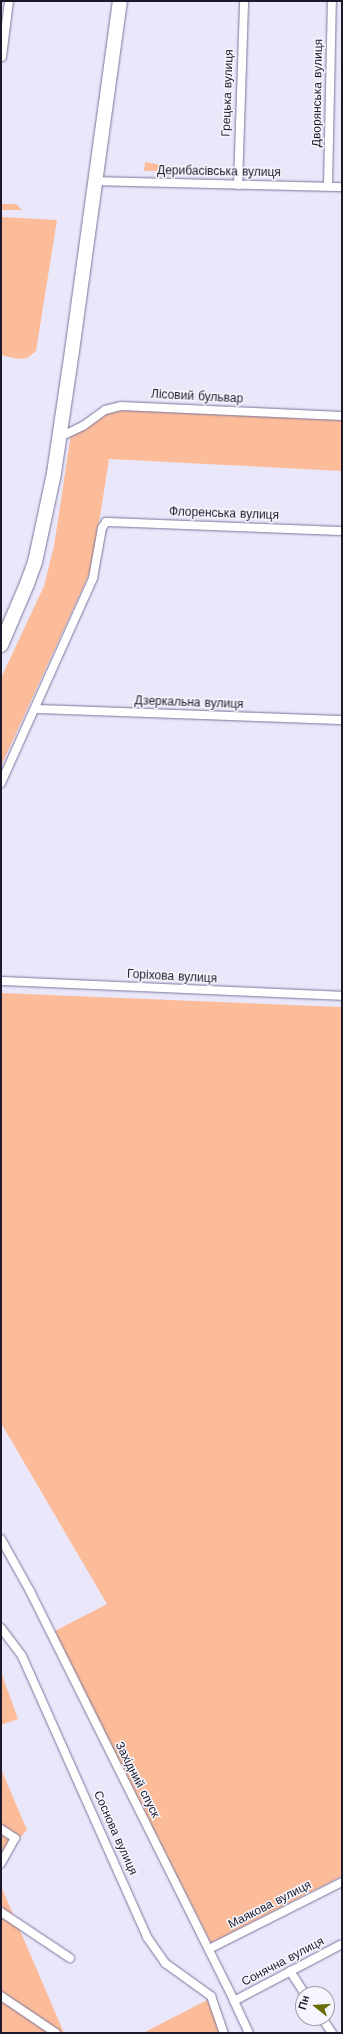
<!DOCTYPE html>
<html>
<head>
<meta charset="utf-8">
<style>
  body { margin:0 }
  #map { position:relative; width:343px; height:2034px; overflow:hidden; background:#e9e7f9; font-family:"Work Sans",sans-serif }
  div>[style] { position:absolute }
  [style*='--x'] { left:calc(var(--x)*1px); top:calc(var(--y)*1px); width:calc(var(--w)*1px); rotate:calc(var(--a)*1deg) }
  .green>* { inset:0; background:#fcbc9a }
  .roads { filter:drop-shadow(0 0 1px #79749c) drop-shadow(0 0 1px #79749c) }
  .street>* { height:8px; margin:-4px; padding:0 4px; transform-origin:4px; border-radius:4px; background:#fff }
  .highway>* { height:14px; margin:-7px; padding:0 7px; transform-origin:7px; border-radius:7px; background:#fff }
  span { translate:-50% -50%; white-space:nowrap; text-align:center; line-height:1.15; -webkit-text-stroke:3px #f6f6ff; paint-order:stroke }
  .street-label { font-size:12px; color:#1c1a2a }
  .frame { position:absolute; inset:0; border:2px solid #1c1a2a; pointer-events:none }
  .north { position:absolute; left:295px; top:1986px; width:40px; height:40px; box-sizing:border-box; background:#f6f6ff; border:1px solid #9f9eaa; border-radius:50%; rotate:287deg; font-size:11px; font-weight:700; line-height:16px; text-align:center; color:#1c1a2a }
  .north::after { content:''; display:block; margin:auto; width:14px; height:18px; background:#6b6b08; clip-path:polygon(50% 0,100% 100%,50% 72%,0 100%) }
</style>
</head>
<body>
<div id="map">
  <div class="green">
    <i style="clip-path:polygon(145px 162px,167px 166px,166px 171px,144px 171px)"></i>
    <i style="clip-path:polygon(1px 204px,16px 204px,22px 210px,1px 210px)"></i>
    <i style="clip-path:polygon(1px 217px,57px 220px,36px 351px,27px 358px,18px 359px,1px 355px)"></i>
    <i style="clip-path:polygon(116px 409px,342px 418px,342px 471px,109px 459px,92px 568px,1px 766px,1px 678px,44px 586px,54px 546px,71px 434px)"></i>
    <i style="clip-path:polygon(1px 993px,342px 1007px,342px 1876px,211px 1943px,53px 1632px,107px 1604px,1px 1423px)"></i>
    <i style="clip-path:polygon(1px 1672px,18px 1719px,1px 1725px)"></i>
    <i style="clip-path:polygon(1px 1769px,27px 1830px,1px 1858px)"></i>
    <i style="clip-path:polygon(1px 1886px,64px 2033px,1px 2033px)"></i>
    <i style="clip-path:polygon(209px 1999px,220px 2033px,143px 2033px)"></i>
  </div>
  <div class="roads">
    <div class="street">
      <i style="--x:2;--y:57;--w:56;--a:-82.9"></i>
      <i style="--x:95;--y:181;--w:247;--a:1.4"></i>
      <i style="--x:238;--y:185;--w:184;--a:-88.1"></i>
      <i style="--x:328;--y:186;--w:185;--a:-88.8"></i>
      <i style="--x:60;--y:437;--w:25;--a:-26"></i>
      <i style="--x:83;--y:426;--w:27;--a:-36"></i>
      <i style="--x:105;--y:410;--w:16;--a:-14"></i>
      <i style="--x:121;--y:406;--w:221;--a:2.6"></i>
      <i style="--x:36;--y:709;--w:306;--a:2.1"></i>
      <i style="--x:1;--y:783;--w:225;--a:-65.8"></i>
      <i style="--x:93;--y:578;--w:51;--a:-79.8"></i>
      <i style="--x:102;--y:528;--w:7;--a:-56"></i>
      <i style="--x:106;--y:522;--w:236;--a:2.2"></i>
      <i style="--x:1;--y:981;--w:341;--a:2.5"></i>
      <i style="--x:1;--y:1539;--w:60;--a:60.9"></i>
      <i style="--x:30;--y:1591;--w:458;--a:63.5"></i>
      <i style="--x:234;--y:2001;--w:35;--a:65"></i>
      <i style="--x:1;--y:1628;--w:35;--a:53"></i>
      <i style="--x:22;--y:1656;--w:308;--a:66"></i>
      <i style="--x:147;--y:1937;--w:32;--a:55"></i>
      <i style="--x:165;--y:1963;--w:57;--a:35.7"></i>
      <i style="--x:211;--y:1996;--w:39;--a:71"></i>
      <i style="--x:1;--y:1829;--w:17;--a:33"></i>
      <i style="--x:15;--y:1838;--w:29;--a:119"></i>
      <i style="--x:1;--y:1912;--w:83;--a:33.7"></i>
      <i style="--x:209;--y:1949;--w:149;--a:-26.7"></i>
      <i style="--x:290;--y:1971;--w:27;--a:57"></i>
      <i style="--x:1;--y:1996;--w:66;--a:33.9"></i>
      <i style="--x:234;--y:2001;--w:122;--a:-27.8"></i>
      <i style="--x:322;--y:2018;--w:18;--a:56"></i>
    </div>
    <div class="highway">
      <i style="--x:1;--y:645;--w:66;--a:-66.9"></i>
      <i style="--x:27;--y:584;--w:23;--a:-70"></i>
      <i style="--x:35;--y:562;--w:91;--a:-77.9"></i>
      <i style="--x:54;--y:473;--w:123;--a:-81.6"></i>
      <i style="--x:72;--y:351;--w:353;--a:-82.2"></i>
    </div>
  </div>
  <div class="street-label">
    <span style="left:228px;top:93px;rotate:-88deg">Грецька вулиця</span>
    <span style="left:318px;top:93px;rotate:-89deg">Дворянська вулиця</span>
    <span style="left:219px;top:172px;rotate:1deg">Дерибасівська вулиця</span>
    <span style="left:197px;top:397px;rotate:3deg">Лісовий бульвар</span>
    <span style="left:224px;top:514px;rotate:2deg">Флоренська вулиця</span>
    <span style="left:189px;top:703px;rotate:2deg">Дзеркальна вулиця</span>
    <span style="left:172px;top:977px;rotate:3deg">Горіхова вулиця</span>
    <span style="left:137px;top:1780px;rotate:63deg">Західний спуск</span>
    <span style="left:115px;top:1833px;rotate:66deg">Соснова вулиця</span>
    <span style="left:270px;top:1905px;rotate:-27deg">Маякова вулиця</span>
    <span style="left:283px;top:1962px;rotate:-28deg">Сонячна вулиця</span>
  </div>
  <div class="frame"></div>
  <div class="north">Пн</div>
</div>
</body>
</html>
